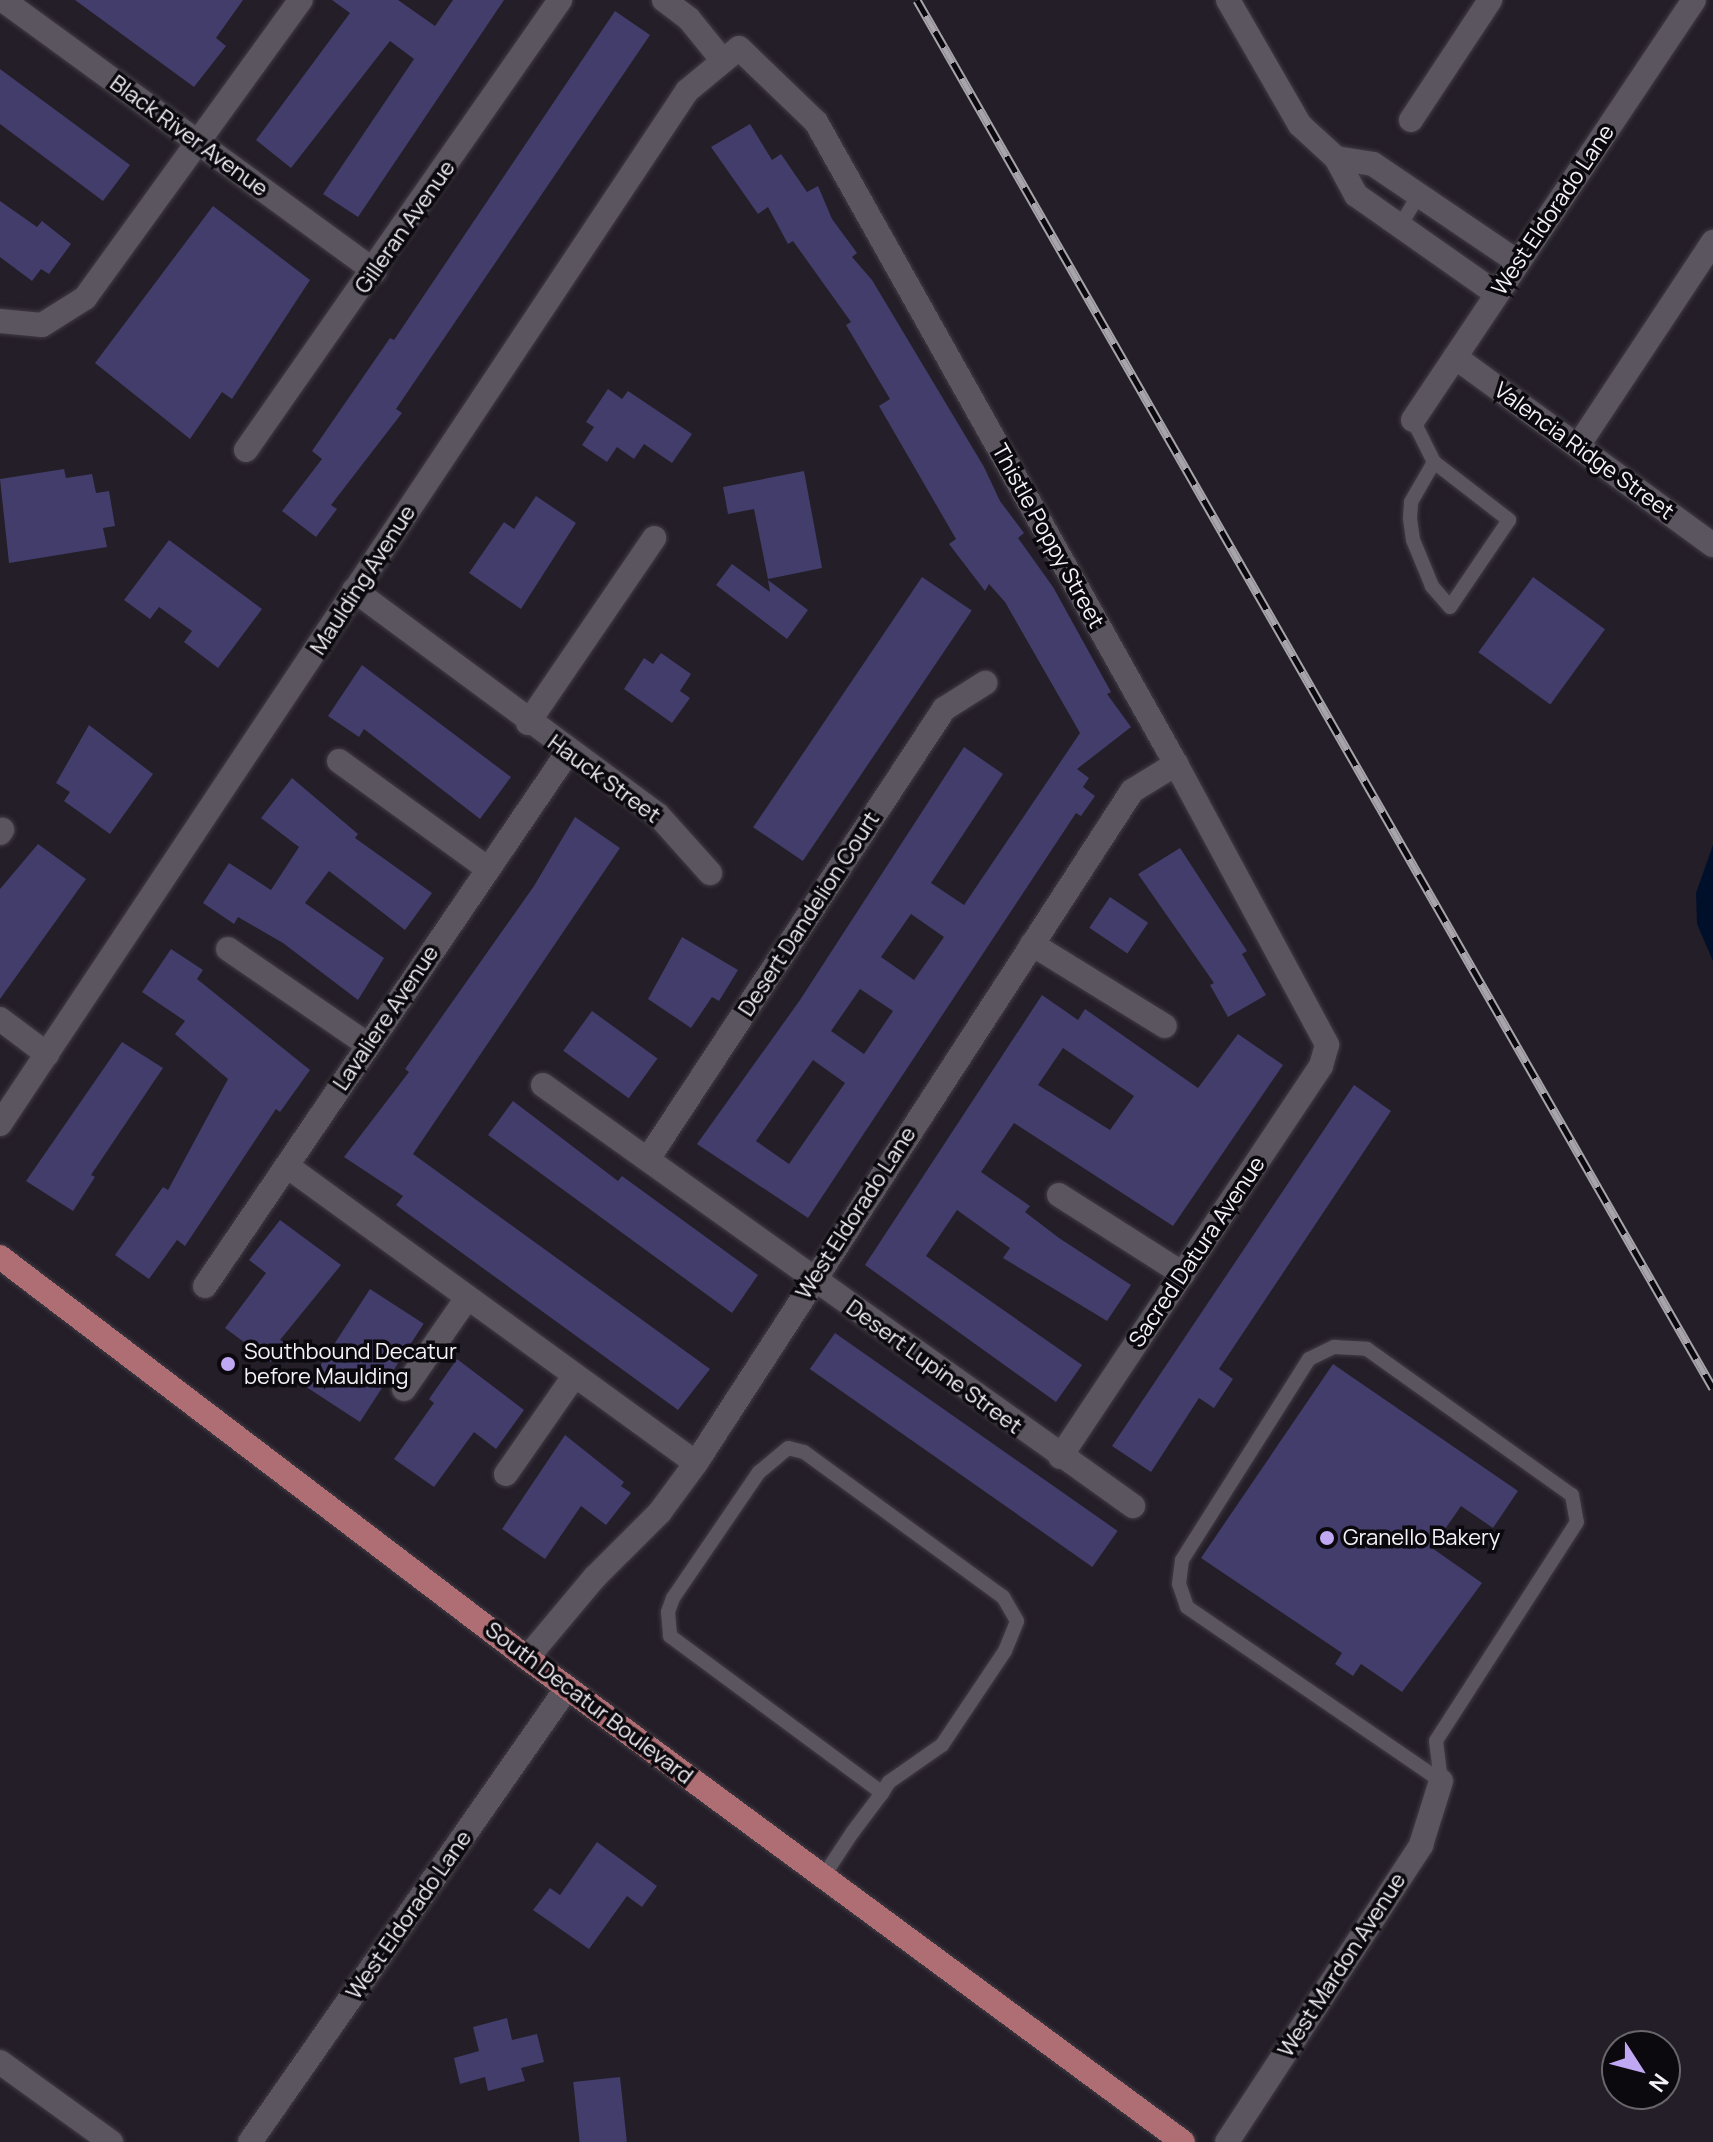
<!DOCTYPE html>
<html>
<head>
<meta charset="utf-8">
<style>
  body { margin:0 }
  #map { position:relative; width:1713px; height:2142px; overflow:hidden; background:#241e28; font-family:Manrope,sans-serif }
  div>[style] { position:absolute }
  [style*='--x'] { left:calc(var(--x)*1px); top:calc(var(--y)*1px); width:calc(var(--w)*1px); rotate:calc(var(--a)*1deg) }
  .water>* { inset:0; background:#00102b }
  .building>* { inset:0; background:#423d6a; transform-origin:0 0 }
  .roads { filter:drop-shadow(0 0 2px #403b44) drop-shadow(0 0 2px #403b44) }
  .service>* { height:14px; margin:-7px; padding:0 7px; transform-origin:7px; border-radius:7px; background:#5b5560 }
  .minor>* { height:24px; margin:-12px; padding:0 12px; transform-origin:12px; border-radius:12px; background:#5b5560 }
  .primary>* { height:24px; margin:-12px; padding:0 12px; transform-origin:12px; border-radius:12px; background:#ae6e74 }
  .rail>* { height:9px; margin-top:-4.5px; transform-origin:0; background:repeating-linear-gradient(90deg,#0c090e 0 18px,#a8a4ab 0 36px); box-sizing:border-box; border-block:2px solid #a8a4ab }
  .dots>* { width:22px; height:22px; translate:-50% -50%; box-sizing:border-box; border:4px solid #0c090e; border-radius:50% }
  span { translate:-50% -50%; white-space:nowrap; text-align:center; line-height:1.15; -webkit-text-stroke:7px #0c090e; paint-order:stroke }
  .street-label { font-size:22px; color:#f4f1f7 }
  .poi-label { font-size:22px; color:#f4f1f7 }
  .left { translate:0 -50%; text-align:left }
  .north { position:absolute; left:1601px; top:2030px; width:80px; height:80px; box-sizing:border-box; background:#0c090e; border:2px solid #69666b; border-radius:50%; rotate:126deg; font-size:22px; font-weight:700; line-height:32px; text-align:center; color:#f4f1f7 }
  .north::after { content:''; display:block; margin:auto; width:28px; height:36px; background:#c1a8f3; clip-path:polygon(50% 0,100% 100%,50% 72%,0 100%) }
</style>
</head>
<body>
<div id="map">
  <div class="water">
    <i style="clip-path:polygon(1713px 845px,1713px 961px,1697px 924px,1696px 893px)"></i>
  </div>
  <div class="building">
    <i style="clip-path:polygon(75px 0,243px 0,216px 38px,226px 46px,194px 87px)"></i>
    <i style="clip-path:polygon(332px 0,398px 0,435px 26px,453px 0,504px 0,358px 217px,323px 194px,414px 59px,390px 41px,291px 168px,256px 140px,350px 13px)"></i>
    <i style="clip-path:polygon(615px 11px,650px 35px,396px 409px,402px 413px,331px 505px,337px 509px,316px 537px,282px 511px,322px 459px,312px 451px,390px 338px,394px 340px)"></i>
    <i style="clip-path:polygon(0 69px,130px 165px,103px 201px,0 124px)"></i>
    <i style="clip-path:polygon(evenodd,750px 124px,772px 160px,781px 154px,807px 192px,818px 186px,832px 219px,857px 253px,852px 257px,872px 280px,984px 467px,1000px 501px,1024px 533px,1018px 538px,1053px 587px,1111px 692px,1107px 694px,1131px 727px,1077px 769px,1089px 778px,1083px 787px,1095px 796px,1081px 816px,1076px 813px,808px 1218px,697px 1144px,800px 1000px,964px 747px,1003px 774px,931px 883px,964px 905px,1080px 733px,1005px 602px,989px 584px,985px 591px,949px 544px,956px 539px,879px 406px,890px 399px,846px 325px,851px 322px,793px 241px,788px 244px,768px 207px,758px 214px,711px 147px,750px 124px,911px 914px,944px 937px,914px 980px,881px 957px,911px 914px,750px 124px,860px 989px,893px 1011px,864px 1054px,831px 1031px,860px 989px,750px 124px,813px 1060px,845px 1083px,789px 1164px,756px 1141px,813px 1060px)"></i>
    <i style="clip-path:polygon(0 201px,37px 227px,42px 221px,71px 244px,49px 274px,41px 269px,32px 281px,0 257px)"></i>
    <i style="clip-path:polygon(213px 206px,310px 280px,232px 399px,222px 392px,190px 439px,95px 363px)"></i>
    <i style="clip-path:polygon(608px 389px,622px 399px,628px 391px,692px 434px,672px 463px,644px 444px,634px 459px,617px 447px,607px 462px,582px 445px,594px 427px,586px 422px)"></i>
    <i style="clip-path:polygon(64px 469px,66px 478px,92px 474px,96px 493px,109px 491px,115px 526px,103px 528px,107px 547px,9px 563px,0 479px)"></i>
    <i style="clip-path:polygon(804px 471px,822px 568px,768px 579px,754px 509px,728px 514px,723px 487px)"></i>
    <i style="clip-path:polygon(536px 496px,576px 523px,521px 609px,469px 573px,504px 522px,514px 529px)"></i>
    <i style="clip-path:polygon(169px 540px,262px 609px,218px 668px,184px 642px,192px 631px,159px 607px,150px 619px,124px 600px)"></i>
    <i style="clip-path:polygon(732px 564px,770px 592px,768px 580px,808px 610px,787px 639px,716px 585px)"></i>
    <i style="left:922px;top:577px;width:60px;height:302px;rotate:34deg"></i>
    <i style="left:1533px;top:577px;width:89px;height:93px;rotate:36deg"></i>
    <i style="clip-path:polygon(661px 653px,691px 674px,680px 691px,690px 698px,672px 723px,624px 689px,644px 658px,653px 664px)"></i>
    <i style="clip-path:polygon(362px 665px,511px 777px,480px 819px,364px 729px,359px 737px,328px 716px)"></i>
    <i style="clip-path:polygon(89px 725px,153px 774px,110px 834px,64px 801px,70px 792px,56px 783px)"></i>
    <i style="clip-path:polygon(292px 778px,358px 834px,355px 838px,432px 893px,405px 930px,329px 871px,305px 903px,384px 958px,358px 1000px,283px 943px,238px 917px,234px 924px,203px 903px,229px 863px,271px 890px,299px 847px,261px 818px)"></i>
    <i style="clip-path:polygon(575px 817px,620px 848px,413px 1154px,710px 1369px,678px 1410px,396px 1205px,403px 1196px,344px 1157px,409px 1072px,405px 1069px,534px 886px)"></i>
    <i style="clip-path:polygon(38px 844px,86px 879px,0 999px,0 889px)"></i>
    <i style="clip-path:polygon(1180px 848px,1247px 951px,1242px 954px,1266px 995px,1228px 1017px,1210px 985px,1214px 983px,1138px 874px)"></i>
    <i style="left:1110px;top:897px;width:46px;height:37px;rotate:34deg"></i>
    <i style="clip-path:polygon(682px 937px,738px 970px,719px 1001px,712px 997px,691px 1028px,648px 999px)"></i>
    <i style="clip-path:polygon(171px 949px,203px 970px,197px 979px,310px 1070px,280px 1112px,276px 1109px,185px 1246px,177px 1240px,149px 1279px,115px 1255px,163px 1187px,168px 1190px,228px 1079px,175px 1034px,185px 1021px,142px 992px)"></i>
    <i style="clip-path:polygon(evenodd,1042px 995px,1078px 1020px,1085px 1009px,1198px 1088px,1238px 1034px,1283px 1065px,1173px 1226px,1014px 1123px,981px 1172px,1030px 1206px,1025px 1212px,1059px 1238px,1131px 1285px,1107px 1321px,1003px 1258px,1010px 1248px,957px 1210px,926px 1256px,1082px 1365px,1056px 1402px,865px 1265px,1042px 995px,1063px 1048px,1134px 1096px,1110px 1130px,1038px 1085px,1063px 1048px)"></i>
    <i style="left:592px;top:1011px;width:81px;height:49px;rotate:36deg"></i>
    <i style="clip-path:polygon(122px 1042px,163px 1068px,91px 1175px,95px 1177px,73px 1211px,26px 1181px)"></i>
    <i style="clip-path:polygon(1354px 1085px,1391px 1111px,1219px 1369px,1233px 1379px,1214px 1408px,1199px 1398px,1151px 1472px,1112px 1446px)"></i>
    <i style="clip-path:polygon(513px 1101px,618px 1181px,622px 1176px,758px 1275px,732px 1313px,488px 1135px)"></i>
    <i style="clip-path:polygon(280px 1220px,341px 1265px,280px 1340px,285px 1343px,271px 1362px,225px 1328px,266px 1273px,249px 1260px)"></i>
    <i style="left:370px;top:1289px;width:64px;height:117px;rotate:33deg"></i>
    <i style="left:835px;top:1333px;width:345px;height:44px;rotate:35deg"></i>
    <i style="clip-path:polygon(457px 1359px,524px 1410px,496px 1449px,474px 1432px,434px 1487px,394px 1459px,434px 1403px,429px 1399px)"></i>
    <i style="clip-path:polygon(1333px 1364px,1518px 1491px,1493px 1528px,1461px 1506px,1432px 1548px,1482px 1583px,1402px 1692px,1361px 1664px,1353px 1676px,1335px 1664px,1342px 1653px,1201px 1558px)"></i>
    <i style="clip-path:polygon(565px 1435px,624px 1482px,621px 1486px,631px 1493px,606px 1525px,581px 1506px,545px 1559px,502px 1529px)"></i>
    <i style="clip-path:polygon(597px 1842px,657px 1886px,642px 1907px,627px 1896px,589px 1949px,533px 1910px,550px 1888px,560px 1895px)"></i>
    <i style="clip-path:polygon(507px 2018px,512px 2040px,537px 2034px,544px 2062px,521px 2068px,525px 2081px,488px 2091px,485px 2077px,460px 2084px,454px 2058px,479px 2051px,473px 2027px)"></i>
    <i style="left:620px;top:2077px;width:65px;height:47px;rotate:84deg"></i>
  </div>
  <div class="roads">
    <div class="service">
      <i style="--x:1400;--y:226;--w:35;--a:-59"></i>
      <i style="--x:1413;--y:420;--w:47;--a:63.4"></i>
      <i style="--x:1434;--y:462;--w:95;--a:37.7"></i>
      <i style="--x:1509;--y:520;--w:105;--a:124.1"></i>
      <i style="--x:1450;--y:607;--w:28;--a:-131"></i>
      <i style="--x:1432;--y:586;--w:50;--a:-112.4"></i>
      <i style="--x:1413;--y:540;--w:22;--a:-98"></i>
      <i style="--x:1410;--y:518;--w:16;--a:-86"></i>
      <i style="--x:1411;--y:502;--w:46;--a:-60.1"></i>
      <i style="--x:1334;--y:1347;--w:33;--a:3"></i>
      <i style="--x:1367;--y:1349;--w:252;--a:35.5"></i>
      <i style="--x:1572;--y:1495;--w:27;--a:80"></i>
      <i style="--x:1577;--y:1522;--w:260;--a:122.8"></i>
      <i style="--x:1436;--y:1741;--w:40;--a:82.9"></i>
      <i style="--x:1441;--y:1781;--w:308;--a:-145.6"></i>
      <i style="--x:1187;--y:1607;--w:24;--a:-109"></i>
      <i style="--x:1179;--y:1584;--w:24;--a:-83"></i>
      <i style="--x:1182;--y:1560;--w:238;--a:-57.7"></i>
      <i style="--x:1309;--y:1359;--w:28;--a:-26"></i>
      <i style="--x:823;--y:1877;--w:53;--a:-56.6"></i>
      <i style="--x:852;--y:1833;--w:50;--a:-53.1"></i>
      <i style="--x:882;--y:1793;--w:13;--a:-58"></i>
      <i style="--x:889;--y:1782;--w:65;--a:-34.9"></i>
      <i style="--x:942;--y:1745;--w:113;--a:-56.2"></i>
      <i style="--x:1005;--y:1651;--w:32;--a:-68"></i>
      <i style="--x:1017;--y:1621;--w:28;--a:-120"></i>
      <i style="--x:1003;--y:1597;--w:246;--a:-143.9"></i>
      <i style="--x:804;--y:1452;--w:16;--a:-166"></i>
      <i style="--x:788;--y:1448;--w:38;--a:140"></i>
      <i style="--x:759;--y:1472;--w:153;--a:124.3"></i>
      <i style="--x:673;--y:1598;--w:15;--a:110"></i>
      <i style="--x:668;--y:1612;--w:24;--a:85"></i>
      <i style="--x:670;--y:1636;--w:264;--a:36.5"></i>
    </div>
    <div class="minor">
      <i style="--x:3;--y:0;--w:460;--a:36.1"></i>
      <i style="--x:664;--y:0;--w:31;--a:37"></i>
      <i style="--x:689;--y:19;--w:54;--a:51"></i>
      <i style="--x:1228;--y:0;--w:144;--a:60.1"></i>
      <i style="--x:1300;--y:125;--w:49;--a:42.5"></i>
      <i style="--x:1336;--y:158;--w:42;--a:61.6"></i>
      <i style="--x:1356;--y:195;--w:172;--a:35.1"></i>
      <i style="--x:1411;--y:120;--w:144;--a:-56.6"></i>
      <i style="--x:1336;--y:158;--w:37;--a:9"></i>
      <i style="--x:1373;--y:164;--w:175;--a:34.1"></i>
      <i style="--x:0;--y:321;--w:42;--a:5.4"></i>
      <i style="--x:42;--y:325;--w:51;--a:-32.1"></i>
      <i style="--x:85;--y:298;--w:368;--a:-54.1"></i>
      <i style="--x:1455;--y:357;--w:319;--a:36.1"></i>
      <i style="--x:1413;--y:420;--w:505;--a:-56.22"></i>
      <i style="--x:1578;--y:446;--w:245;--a:-56.5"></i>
      <i style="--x:246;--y:450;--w:549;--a:-55.09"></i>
      <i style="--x:354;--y:590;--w:378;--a:36.5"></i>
      <i style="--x:658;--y:815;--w:78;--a:48.1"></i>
      <i style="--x:528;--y:723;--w:224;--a:-55.7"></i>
      <i style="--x:339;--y:761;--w:183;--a:35.9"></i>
      <i style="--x:0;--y:833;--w:4;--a:-56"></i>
      <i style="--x:1032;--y:944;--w:156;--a:31.7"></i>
      <i style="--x:228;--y:949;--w:170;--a:34.4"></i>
      <i style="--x:0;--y:1019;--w:59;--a:36.7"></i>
      <i style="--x:543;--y:1085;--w:725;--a:35.51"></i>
      <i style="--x:0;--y:1124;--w:1241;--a:-56.37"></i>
      <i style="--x:687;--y:91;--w:67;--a:-39.6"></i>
      <i style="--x:739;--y:48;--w:107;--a:43.9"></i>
      <i style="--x:816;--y:122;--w:736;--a:60.72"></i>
      <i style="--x:1176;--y:764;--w:319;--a:61.7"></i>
      <i style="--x:1327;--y:1045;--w:22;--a:106"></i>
      <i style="--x:1321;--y:1066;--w:470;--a:123.7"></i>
      <i style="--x:648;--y:1159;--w:539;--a:-56.66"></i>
      <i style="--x:944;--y:709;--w:49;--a:-32.4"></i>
      <i style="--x:287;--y:1166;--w:505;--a:35.99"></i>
      <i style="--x:1059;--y:1195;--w:147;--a:32.5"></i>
      <i style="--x:205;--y:1286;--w:646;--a:-55.79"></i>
      <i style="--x:404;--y:1389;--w:111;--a:-55.3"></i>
      <i style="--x:506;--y:1474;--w:119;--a:-55.2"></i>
      <i style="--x:527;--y:1658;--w:106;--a:-50"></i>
      <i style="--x:595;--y:1577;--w:92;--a:-45"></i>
      <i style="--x:660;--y:1512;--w:61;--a:-53.7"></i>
      <i style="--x:696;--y:1463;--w:801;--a:-57.02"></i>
      <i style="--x:1132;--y:791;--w:52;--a:-31.5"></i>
      <i style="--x:0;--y:2062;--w:137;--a:35.8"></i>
      <i style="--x:250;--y:2142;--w:554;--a:-55.08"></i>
      <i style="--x:1227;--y:2142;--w:355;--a:-56.8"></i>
      <i style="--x:1421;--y:1845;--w:67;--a:-72.6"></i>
    </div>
    <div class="primary">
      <i style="--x:0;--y:1257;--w:662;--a:37.27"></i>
      <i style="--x:527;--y:1658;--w:815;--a:36.42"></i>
    </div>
  </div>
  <div class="rail">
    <i style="--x:917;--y:0;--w:1600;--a:60.17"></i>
  </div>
  <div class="dots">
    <i style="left:228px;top:1364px;background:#c1a8f3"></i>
    <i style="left:1327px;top:1538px;background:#c1a8f3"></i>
  </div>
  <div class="street-label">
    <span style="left:189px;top:136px;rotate:36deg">Black River Avenue</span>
    <span style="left:1553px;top:210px;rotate:-56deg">West Eldorado Lane</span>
    <span style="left:405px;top:227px;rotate:-55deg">Gilleran Avenue</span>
    <span style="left:1584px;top:451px;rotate:36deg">Valencia Ridge Street</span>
    <span style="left:1048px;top:536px;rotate:61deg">Thistle Poppy Street</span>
    <span style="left:363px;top:580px;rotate:-57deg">Maulding Avenue</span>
    <span style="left:604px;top:779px;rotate:36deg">Hauck Street</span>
    <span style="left:809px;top:914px;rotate:-57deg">Desert Dandelion Court</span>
    <span style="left:386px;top:1018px;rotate:-56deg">Lavaliere Avenue</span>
    <span style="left:856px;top:1213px;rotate:-57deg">West Eldorado Lane</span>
    <span style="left:1197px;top:1252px;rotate:-56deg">Sacred Datura Avenue</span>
    <span style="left:934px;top:1367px;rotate:36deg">Desert Lupine Street</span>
    <span style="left:589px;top:1703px;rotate:37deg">South Decatur Boulevard</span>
    <span style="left:409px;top:1915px;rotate:-55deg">West Eldorado Lane</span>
    <span style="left:1342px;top:1965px;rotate:-57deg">West Mardon Avenue</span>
  </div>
  <div class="poi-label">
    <span class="left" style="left:244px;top:1364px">Southbound Decatur<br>before Maulding</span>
    <span class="left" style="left:1343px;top:1538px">Granello Bakery</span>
  </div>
  <div class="north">N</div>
</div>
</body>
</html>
